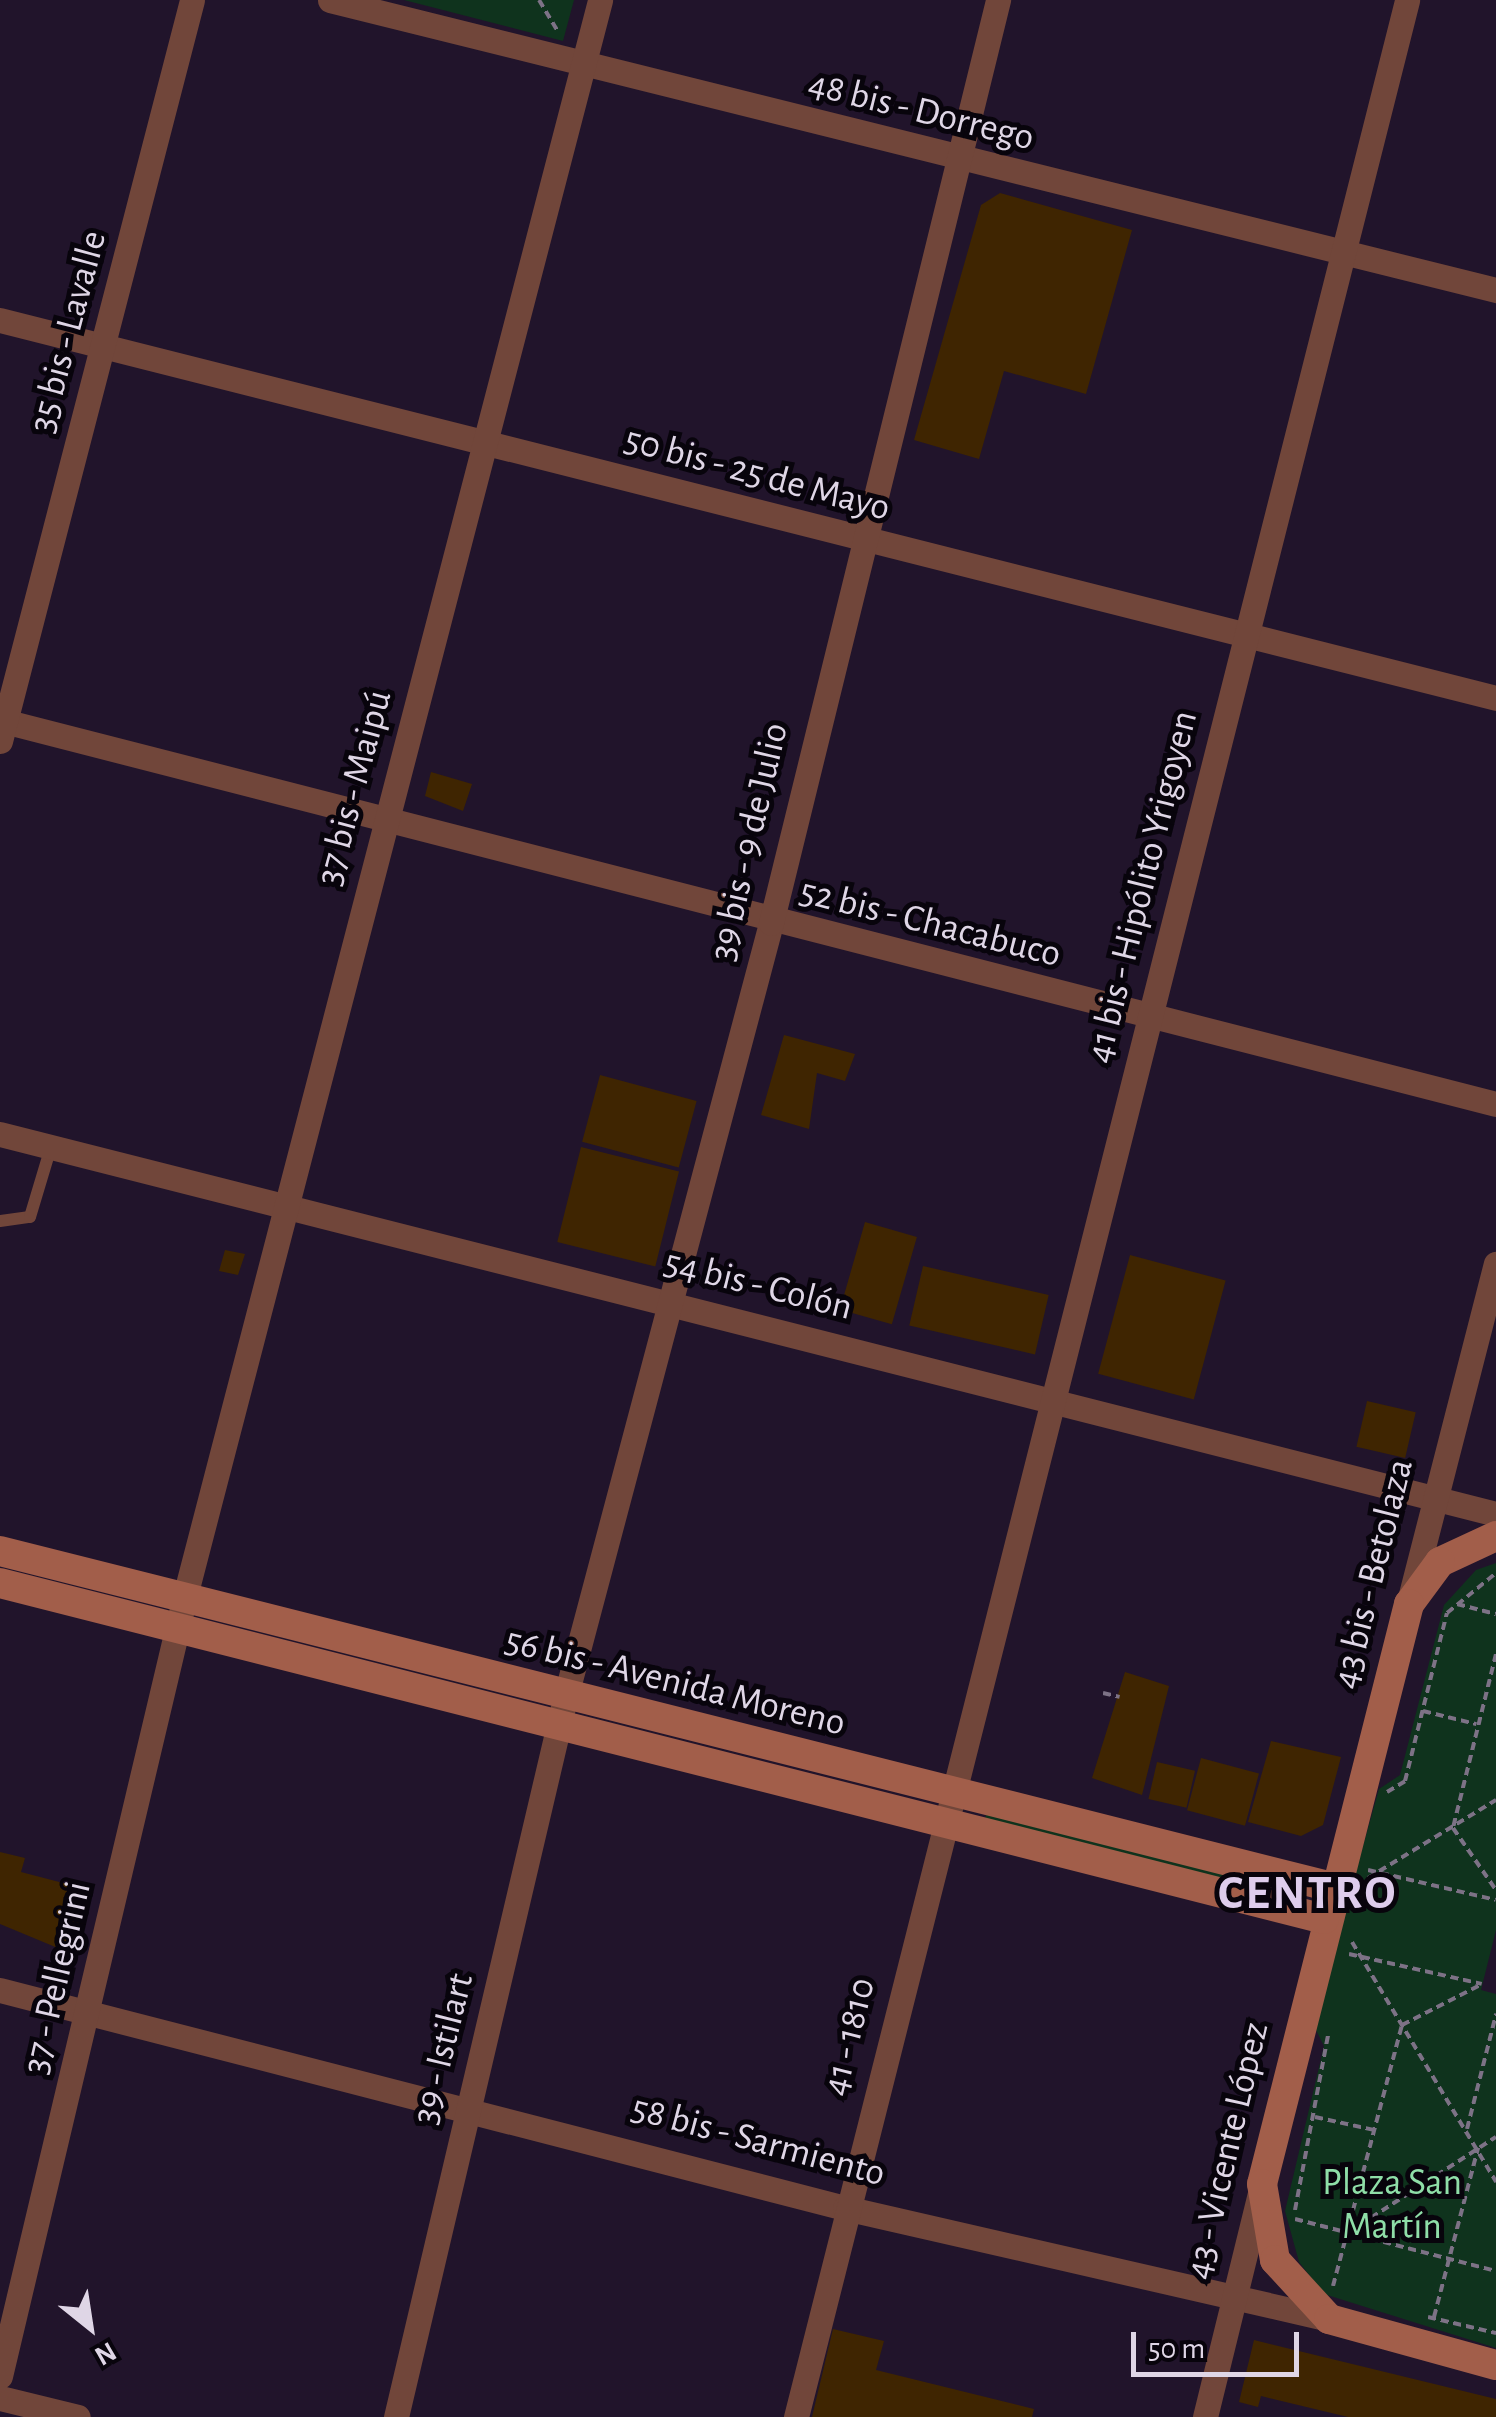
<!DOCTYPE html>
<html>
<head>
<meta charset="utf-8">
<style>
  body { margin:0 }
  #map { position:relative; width:1496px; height:2417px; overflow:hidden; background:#21142b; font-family:"Alegreya Sans",sans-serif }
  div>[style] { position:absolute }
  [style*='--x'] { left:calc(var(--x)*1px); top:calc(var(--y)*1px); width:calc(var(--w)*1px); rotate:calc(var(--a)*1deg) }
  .green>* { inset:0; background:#0f331d; transform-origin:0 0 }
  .building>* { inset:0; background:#3f2501; transform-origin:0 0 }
  .path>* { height:4px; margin-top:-2px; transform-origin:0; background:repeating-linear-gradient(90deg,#7d7286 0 8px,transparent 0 13px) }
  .lane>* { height:12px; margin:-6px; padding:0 6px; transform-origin:6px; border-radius:6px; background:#71463a }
  .street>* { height:25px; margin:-12.5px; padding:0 12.5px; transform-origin:12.5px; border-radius:12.5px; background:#71463a }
  .secondary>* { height:30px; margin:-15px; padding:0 15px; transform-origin:15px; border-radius:15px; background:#a25e4a }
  span { translate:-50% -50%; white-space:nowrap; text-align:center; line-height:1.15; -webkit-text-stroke:10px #08040c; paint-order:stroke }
  .street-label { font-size:38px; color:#dfd6e6 }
  .park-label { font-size:38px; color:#8fdea8 }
  .district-label { font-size:48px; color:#decdec; font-weight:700; letter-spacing:2.5px }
  .north { position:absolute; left:40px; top:2277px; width:100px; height:100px; -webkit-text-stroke:8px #08040c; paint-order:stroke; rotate:150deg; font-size:28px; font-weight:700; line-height:40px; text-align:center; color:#dfd6e6 }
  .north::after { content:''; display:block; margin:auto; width:35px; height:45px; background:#dfd6e6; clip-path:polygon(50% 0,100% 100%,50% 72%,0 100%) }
  .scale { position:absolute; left:1131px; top:2332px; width:168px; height:45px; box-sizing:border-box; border:5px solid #dfd6e6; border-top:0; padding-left:12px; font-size:30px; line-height:35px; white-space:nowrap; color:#dfd6e6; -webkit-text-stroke:8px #08040c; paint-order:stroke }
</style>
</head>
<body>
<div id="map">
  <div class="green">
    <i style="clip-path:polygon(404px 0,574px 0,563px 41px)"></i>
    <i style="clip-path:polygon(1496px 1563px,1496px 1930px,1481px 1990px,1496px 1994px,1496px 2348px,1324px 2294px,1299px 2262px,1285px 2211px,1324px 2046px,1313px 2024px,1379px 1789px,1400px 1775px,1444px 1605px,1476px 1570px)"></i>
    <i style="left:987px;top:1811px;width:281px;height:9px;rotate:14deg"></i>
  </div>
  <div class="building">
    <i style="clip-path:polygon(1000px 193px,1132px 230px,1086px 394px,1004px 371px,979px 459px,914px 440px,981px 205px)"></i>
    <i style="clip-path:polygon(431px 772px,472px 784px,463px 811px,425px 796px)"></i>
    <i style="clip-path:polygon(784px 1035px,855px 1054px,845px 1081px,817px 1073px,809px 1129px,761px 1115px)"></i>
    <i style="left:600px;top:1075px;width:100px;height:69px;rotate:15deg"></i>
    <i style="left:581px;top:1147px;width:101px;height:98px;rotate:14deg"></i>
    <i style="left:865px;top:1222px;width:54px;height:91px;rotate:16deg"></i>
    <i style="clip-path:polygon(225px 1250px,245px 1254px,238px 1275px,219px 1271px)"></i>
    <i style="left:1130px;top:1255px;width:99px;height:123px;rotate:15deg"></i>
    <i style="left:923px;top:1266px;width:129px;height:61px;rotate:13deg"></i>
    <i style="left:1367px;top:1401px;width:50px;height:47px;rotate:13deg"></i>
    <i style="clip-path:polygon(1125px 1672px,1169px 1686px,1142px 1795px,1092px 1778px)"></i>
    <i style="clip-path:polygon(1271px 1741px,1341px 1757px,1323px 1825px,1301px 1836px,1248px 1822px)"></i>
    <i style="left:1201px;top:1758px;width:60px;height:54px;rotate:15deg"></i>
    <i style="left:1157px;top:1762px;width:39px;height:38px;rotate:13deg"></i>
    <i style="clip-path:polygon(0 1852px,25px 1858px,21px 1872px,90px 1890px,77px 1956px,0 1924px)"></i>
    <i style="clip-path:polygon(833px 2329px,884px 2341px,876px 2370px,1034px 2409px,1032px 2417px,812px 2417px)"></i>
    <i style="clip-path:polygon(1254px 2340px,1496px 2399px,1496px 2417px,1348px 2417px,1261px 2396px,1258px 2407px,1239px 2402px)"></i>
  </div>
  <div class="path">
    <i style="--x:539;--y:0;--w:35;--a:59"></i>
    <i style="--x:1457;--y:1604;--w:40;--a:14.4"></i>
    <i style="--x:1496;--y:1654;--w:179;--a:103.9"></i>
    <i style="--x:1453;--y:1828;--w:75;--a:55.3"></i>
    <i style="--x:1103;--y:1693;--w:17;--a:13"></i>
    <i style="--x:1423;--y:1711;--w:55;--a:13.8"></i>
    <i style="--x:1387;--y:1792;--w:21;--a:-31"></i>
    <i style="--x:1405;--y:1781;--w:173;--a:-76"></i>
    <i style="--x:1447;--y:1613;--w:63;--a:-39.2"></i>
    <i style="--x:1368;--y:1870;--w:131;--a:13.2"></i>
    <i style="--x:1368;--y:1878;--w:150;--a:-31.4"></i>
    <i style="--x:1352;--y:1942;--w:280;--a:59"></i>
    <i style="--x:1349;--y:1954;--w:136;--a:12.7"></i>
    <i style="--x:1315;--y:2117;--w:60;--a:12.4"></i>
    <i style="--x:1467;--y:2129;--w:119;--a:-75.8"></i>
    <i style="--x:1295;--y:2210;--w:178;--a:-79.3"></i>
    <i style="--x:1295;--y:2219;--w:208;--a:14.5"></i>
    <i style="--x:1349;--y:2232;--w:175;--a:-32.9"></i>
    <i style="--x:1333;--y:2286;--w:270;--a:-75.2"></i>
    <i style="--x:1402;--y:2025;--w:90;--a:-27.1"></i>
    <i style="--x:1428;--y:2317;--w:70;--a:13.2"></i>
    <i style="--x:1434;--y:2317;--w:175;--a:-75.4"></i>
  </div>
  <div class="lane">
    <i style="--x:0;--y:1221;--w:30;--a:-8"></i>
    <i style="--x:30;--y:1217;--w:73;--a:-73.3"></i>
  </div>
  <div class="street">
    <i style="--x:330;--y:0;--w:1202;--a:13.97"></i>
    <i style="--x:0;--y:320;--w:1543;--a:14.18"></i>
    <i style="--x:0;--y:720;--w:1544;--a:14.4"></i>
    <i style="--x:0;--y:741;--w:765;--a:-75.47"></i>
    <i style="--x:0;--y:1134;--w:1544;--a:14.25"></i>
    <i style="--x:1410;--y:1598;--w:345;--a:-75.6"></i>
    <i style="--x:0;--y:1990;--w:873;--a:14.47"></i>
    <i style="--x:845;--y:2208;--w:497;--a:12.9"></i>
    <i style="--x:0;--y:2376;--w:802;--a:-76.66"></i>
    <i style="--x:185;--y:1596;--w:1649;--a:-75.42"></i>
    <i style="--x:0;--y:2398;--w:80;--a:13.7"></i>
    <i style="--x:396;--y:2417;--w:738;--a:-76.76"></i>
    <i style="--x:565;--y:1699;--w:803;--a:-75.13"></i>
    <i style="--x:771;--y:923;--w:951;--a:-76.18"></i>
    <i style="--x:796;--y:2417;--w:2493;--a:-75.81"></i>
    <i style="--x:1205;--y:2417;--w:235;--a:-76.2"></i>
  </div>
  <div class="secondary">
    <i style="--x:1496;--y:1536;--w:62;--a:155.1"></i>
    <i style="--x:1440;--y:1562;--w:52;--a:126.4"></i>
    <i style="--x:1409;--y:1604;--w:598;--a:104.22"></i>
    <i style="--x:1262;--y:2184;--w:77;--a:80.3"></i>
    <i style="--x:1275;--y:2260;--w:80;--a:47.5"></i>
    <i style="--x:1329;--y:2319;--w:173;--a:15.4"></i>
    <i style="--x:0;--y:1551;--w:1374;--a:14.16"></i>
    <i style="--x:0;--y:1583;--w:1366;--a:14.24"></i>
  </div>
  <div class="street-label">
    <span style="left:921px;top:112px;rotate:14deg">48 bis - Dorrego</span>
    <span style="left:69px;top:332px;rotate:-75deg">35 bis - Lavalle</span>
    <span style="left:757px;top:475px;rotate:15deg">50 bis - 25 de Mayo</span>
    <span style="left:355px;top:788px;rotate:-75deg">37 bis - Maipú</span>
    <span style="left:750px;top:842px;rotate:-77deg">39 bis - 9 de Julio</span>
    <span style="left:1143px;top:887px;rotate:-76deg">41 bis - Hipólito Yrigoyen</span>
    <span style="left:930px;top:924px;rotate:14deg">52 bis - Chacabuco</span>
    <span style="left:758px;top:1286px;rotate:14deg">54 bis - Colón</span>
    <span style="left:1374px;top:1574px;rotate:-76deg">43 bis - Betolaza</span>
    <span style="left:675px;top:1683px;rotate:14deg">56 bis - Avenida Moreno</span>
    <span style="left:58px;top:1978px;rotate:-77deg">37 - Pellegrini</span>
    <span style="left:850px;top:2037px;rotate:-76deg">41 - 1810</span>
    <span style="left:444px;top:2049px;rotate:-76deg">39 - Istilart</span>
    <span style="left:758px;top:2142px;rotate:15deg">58 bis - Sarmiento</span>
    <span style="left:1228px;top:2151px;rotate:-77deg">43 - Vicente López</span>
  </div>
  <div class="park-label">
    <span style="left:1392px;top:2206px">Plaza San<br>Martín</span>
  </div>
  <div class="district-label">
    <span style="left:1308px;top:1895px">CENTRO</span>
  </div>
  <div class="north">N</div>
  <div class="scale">50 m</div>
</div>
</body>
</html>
